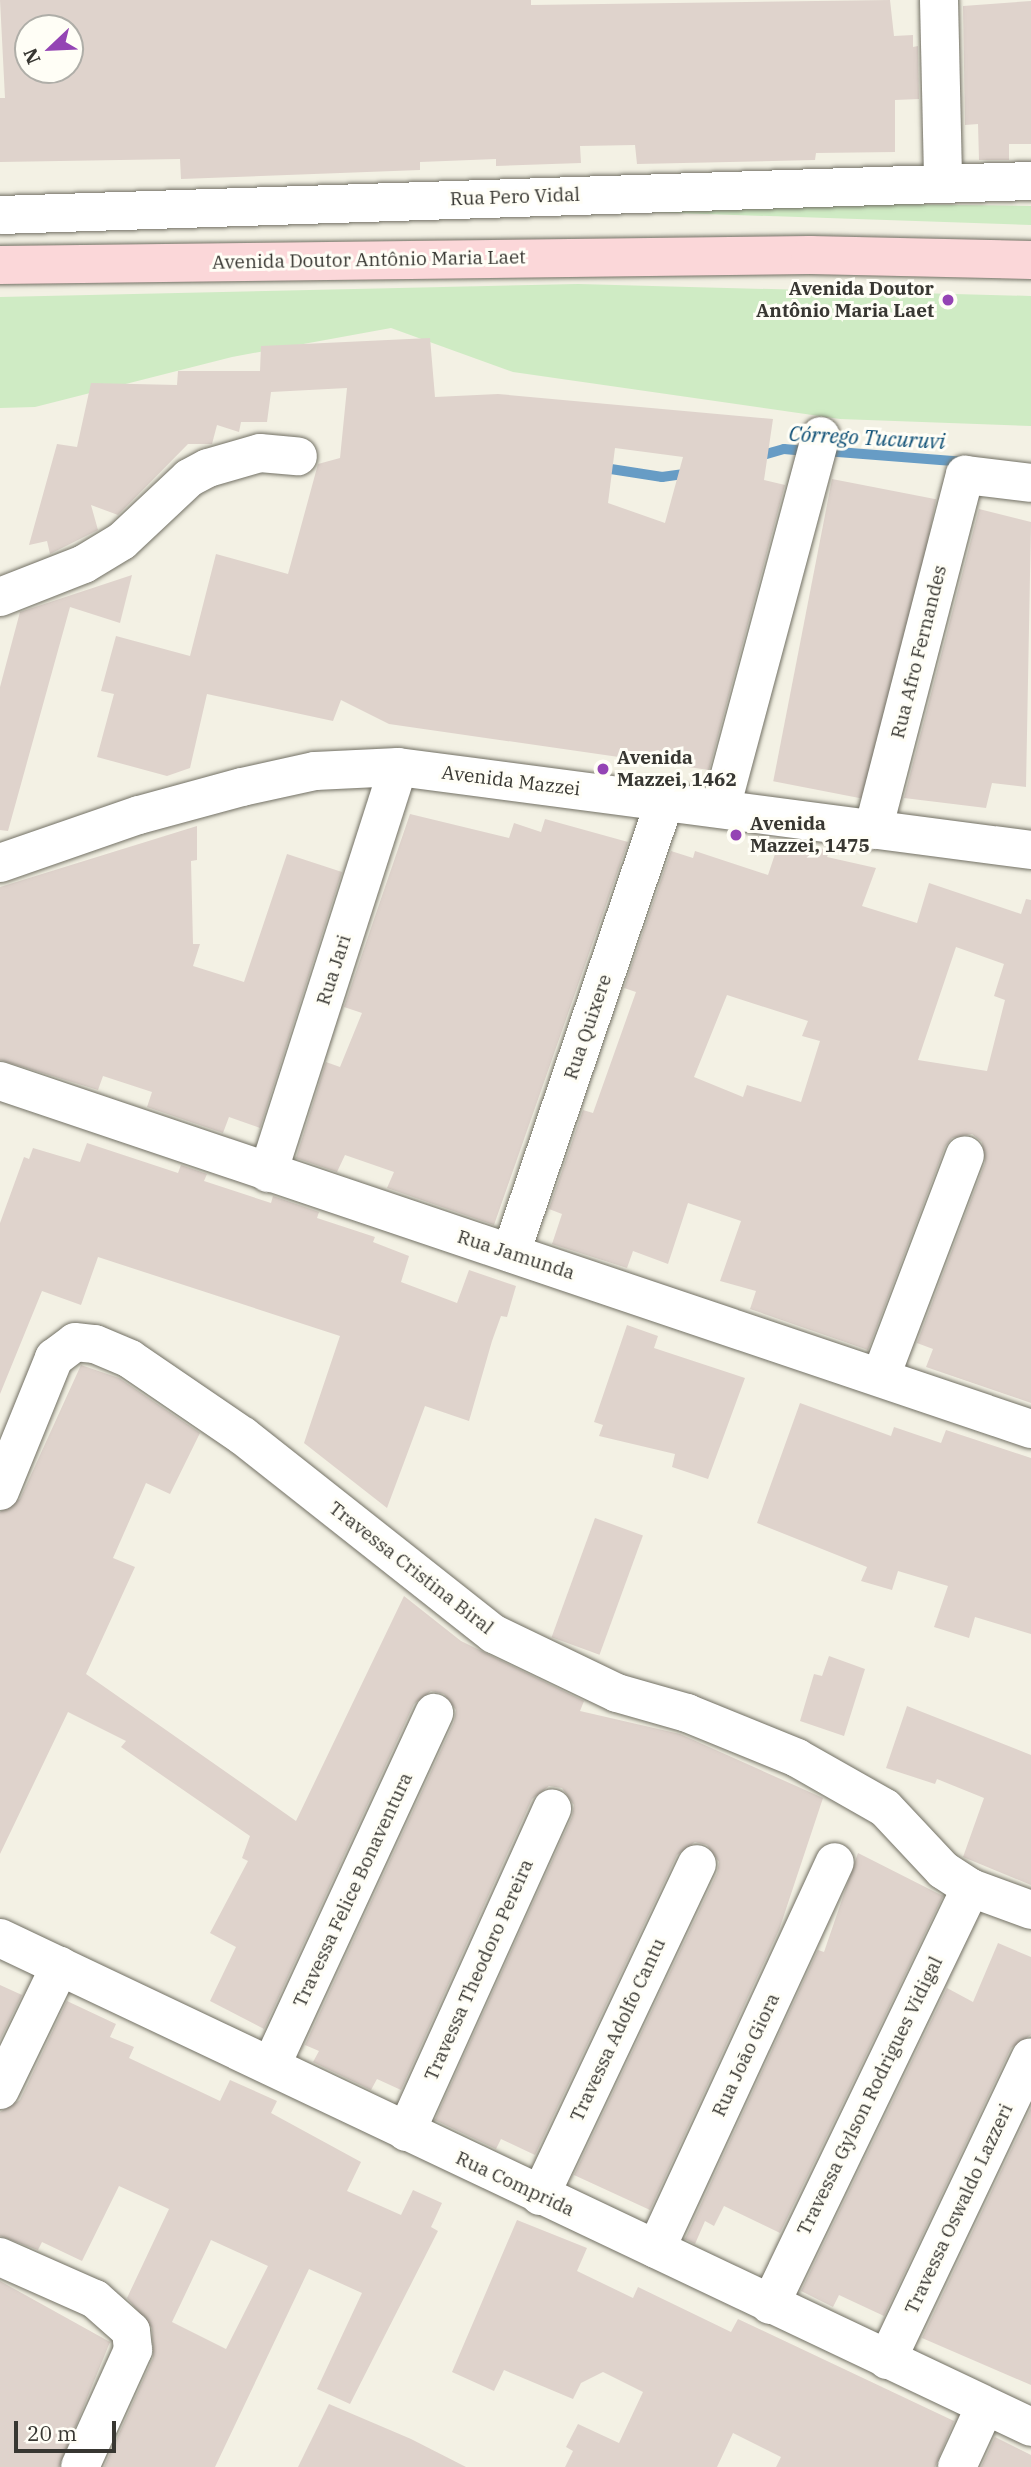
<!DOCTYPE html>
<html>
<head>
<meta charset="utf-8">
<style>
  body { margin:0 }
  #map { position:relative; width:1031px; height:2467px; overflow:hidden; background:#f3f1e4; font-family:"IBM Plex Serif",serif }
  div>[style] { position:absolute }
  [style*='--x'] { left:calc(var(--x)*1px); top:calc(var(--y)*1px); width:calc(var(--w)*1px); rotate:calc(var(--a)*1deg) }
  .green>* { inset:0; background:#cfebc4 }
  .stream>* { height:10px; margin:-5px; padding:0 5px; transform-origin:5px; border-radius:5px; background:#679cc5 }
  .building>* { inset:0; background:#dfd3cc; transform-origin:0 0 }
  .roads { filter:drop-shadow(0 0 2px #727064) drop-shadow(0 0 2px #727064) }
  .minor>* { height:38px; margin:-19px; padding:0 19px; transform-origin:19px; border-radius:19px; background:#fff }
  .major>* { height:38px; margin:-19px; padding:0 19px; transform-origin:19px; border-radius:19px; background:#fbd7d9 }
  .dots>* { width:19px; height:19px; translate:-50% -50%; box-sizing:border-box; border:4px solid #fffef6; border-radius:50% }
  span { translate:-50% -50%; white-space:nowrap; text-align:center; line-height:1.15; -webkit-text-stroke:6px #fffef6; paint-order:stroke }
  .street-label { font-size:19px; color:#383732 }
  .poi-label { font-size:19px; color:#383732; font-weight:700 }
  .right { translate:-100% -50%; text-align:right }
  .left { translate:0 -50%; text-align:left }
  .water-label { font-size:21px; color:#074a72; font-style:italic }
  .north { position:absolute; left:14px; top:14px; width:70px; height:70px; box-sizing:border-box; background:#fffef6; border:2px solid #afaea8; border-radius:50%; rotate:247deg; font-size:19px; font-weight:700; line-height:28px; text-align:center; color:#383732 }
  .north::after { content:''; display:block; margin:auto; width:24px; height:32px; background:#9444b4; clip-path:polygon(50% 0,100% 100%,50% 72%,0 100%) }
  .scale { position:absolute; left:14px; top:2421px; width:102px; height:32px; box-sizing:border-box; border:4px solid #383732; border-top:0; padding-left:9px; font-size:21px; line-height:24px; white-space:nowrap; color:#383732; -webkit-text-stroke:5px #fffef6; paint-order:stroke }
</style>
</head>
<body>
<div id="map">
  <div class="green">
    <i style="clip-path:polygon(894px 204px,1031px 206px,1031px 225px,589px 210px)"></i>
    <i style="clip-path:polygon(578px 284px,1031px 296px,1031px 426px,840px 419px,513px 372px,391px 328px,232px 357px,35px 407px,0 408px,0 297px)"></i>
  </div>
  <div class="stream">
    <i style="--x:825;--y:451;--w:141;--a:4.5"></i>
    <i style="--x:756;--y:457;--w:29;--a:-16"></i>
    <i style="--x:784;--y:449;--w:25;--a:5"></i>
    <i style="--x:598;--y:467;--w:65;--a:8.9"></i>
    <i style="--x:662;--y:477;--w:28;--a:-8"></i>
  </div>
  <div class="building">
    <i style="clip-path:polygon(evenodd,0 0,531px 0,531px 5px,890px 0,894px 36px,913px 35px,913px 47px,918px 46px,919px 99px,895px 100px,895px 152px,816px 153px,815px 160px,637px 164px,635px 145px,580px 146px,581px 163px,496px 166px,496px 159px,420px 162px,420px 170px,181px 179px,180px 159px,0 162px,0 98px,5px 98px,0 0,28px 28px,70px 28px,70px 70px,28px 70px,28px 28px)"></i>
    <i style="clip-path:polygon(1031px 1px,1031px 144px,1009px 144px,1009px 160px,979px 160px,978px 124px,965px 125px,963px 6px)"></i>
    <i style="clip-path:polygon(evenodd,430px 338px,435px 397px,498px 394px,773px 419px,764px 480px,785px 485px,709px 770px,389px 724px,341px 700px,333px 721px,207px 694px,190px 768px,167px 776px,97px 757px,114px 694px,101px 691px,116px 636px,190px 656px,216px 554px,288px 574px,318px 464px,340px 458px,347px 388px,271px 392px,267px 422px,241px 422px,239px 432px,217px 425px,212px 444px,188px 444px,118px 515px,91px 505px,98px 530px,50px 554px,47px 541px,29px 545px,57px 444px,77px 447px,91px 383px,177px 385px,178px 371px,260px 371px,261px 346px,430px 338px,615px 448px,683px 457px,665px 523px,608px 503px,615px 448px)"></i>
    <i style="left:832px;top:479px;width:106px;height:308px;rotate:11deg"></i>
    <i style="clip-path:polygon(979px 509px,1031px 522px,1026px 787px,992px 783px,986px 808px,904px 798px)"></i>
    <i style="clip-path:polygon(132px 575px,120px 623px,70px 607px,8px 831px,0 830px,0 687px,20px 612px)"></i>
    <i style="clip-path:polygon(410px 814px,509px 838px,514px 823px,541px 832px,545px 819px,628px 842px,494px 1225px,387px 1188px,394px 1172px,345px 1155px,337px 1172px,296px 1158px,326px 1062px,340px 1067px,362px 1013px,344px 1007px)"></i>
    <i style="clip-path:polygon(197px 826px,197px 860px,191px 861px,193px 944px,200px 944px,193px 966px,244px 982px,287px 854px,342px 872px,260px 1128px,229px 1117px,223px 1133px,147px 1107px,152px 1092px,103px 1076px,98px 1090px,0 1060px,0 887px)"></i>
    <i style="clip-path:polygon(evenodd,779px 842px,830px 850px,827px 857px,876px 868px,862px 906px,917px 923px,929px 883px,1021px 914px,1026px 899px,1031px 900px,1031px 1403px,926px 1367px,933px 1349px,917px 1343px,985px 1163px,982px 1142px,972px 1134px,952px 1138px,945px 1147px,868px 1350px,750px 1309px,756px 1291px,720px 1281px,741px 1221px,688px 1203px,668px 1264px,633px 1251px,627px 1268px,552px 1244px,562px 1214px,549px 1209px,583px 1110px,593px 1113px,636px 992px,624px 988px,671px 851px,693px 858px,695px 851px,768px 875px,779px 842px,956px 947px,1004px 964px,994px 996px,1005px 1000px,987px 1071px,918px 1060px,956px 947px,779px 842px,727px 995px,808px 1021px,802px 1036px,820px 1041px,801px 1102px,747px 1085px,743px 1097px,694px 1077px,727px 995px)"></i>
    <i style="clip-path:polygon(87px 1143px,178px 1173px,181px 1165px,207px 1174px,204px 1181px,271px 1203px,273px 1196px,319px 1212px,317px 1218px,375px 1237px,373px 1242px,409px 1256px,401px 1282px,457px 1303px,469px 1270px,516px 1286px,507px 1317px,501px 1316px,492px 1341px,469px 1421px,425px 1406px,387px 1508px,304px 1443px,340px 1336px,98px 1257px,81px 1305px,42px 1291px,0 1394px,0 1223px,24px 1157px,29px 1159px,33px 1148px,80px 1162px)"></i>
    <i style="clip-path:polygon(627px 1325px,658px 1336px,654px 1348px,745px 1378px,708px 1479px,672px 1467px,675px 1454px,599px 1436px,603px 1425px,594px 1422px)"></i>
    <i style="clip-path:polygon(81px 1365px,119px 1378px,200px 1433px,170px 1494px,146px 1483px,113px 1558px,135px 1567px,86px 1674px,296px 1821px,404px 1596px,461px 1641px,584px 1701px,580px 1711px,680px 1734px,823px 1798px,779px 1930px,650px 2210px,574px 2175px,717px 1873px,719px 1862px,707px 1845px,695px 1842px,677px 1855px,535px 2155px,501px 2139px,496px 2149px,435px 2120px,572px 1817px,574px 1805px,562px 1788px,549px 1786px,532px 1799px,401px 2090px,377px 2079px,371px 2090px,313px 2062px,319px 2051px,305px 2045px,454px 1722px,456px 1710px,444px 1694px,431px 1691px,414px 1704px,264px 2029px,210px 2001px,236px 1947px,210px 1933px,248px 1861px,242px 1858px,250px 1836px,121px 1747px,126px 1741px,68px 1712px,0 1854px,0 1512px,20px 1499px)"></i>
    <i style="clip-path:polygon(800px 1403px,891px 1436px,894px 1427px,941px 1443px,946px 1430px,1031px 1458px,1031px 1634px,975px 1617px,969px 1638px,934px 1627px,948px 1586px,898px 1571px,892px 1590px,861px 1581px,867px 1567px,757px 1523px)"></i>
    <i style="left:595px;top:1518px;width:51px;height:127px;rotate:20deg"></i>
    <i style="clip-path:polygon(829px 1656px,865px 1669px,844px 1736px,800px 1721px,814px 1674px,822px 1676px)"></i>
    <i style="clip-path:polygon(907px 1706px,1031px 1755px,1031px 1885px,963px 1857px,984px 1798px,937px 1779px,935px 1784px,886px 1768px)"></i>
    <i style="clip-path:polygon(858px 1853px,943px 1896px,780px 2233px,724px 2206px,714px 2226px,705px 2221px,695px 2244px,685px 2239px,818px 1950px,824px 1952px)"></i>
    <i style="clip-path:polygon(998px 1943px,1031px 1957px,1031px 2035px,1011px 2048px,884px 2316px,839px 2295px,833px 2307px,801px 2291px,947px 1988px,973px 2002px)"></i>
    <i style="clip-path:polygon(0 1985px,22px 1995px,0 2040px)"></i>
    <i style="clip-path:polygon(evenodd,67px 2001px,116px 2024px,110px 2037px,134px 2047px,129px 2058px,220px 2101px,230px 2080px,277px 2101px,271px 2113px,361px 2162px,347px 2191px,401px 2215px,413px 2190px,442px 2203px,431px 2227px,438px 2231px,350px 2404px,317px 2389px,362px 2293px,309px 2269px,215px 2467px,104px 2467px,153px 2358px,152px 2328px,127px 2298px,169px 2209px,119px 2186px,82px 2261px,42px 2242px,38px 2250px,0 2236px,0 2112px,20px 2100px,67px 2001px,211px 2240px,268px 2266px,226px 2349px,172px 2322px,211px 2240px)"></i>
    <i style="clip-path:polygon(1031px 2108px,1031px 2385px,922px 2338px)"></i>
    <i style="clip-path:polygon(517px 2220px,587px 2248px,577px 2271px,633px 2298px,638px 2287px,731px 2332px,738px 2319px,954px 2421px,935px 2467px,776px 2467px,781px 2457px,733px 2433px,717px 2467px,565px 2467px,573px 2451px,566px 2447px,578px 2424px,619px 2443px,643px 2392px,603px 2372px,581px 2383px,573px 2399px,504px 2370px,494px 2391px,452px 2372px)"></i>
    <i style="clip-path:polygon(0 2281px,110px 2342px,59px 2467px,0 2467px)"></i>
    <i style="clip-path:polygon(329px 2404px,411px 2439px,466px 2467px,298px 2467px)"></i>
    <i style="clip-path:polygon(995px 2437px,1031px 2455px,1031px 2467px,981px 2467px)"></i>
  </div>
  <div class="roads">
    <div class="minor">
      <i style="--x:939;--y:0;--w:182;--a:88.7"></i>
      <i style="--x:0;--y:215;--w:1032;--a:-1.89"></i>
      <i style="--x:0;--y:597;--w:90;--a:-21.4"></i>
      <i style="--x:84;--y:564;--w:44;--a:-31.2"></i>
      <i style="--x:122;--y:541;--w:92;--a:-43.2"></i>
      <i style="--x:189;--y:478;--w:21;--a:-28"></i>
      <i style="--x:208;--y:468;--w:54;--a:-16.1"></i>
      <i style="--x:260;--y:453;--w:38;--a:5"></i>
      <i style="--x:721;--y:808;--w:385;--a:-75"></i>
      <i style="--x:873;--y:830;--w:367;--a:-75.5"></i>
      <i style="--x:965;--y:475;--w:66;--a:6.9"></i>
      <i style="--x:0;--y:863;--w:147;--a:-19.1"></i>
      <i style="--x:139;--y:815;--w:107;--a:-15.2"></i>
      <i style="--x:242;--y:787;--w:75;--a:-12.4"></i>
      <i style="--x:315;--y:771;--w:83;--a:-2.8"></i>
      <i style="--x:398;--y:767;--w:638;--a:7.47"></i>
      <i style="--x:0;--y:1081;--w:1088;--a:18.65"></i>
      <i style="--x:268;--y:1173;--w:426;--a:-72.2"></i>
      <i style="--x:511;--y:1253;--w:478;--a:-71.2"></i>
      <i style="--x:881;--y:1376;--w:236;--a:-69.2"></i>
      <i style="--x:0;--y:1491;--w:144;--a:-67.9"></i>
      <i style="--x:54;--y:1358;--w:26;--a:-37"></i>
      <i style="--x:75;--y:1342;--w:20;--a:6"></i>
      <i style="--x:95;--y:1344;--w:38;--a:23"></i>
      <i style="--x:130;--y:1359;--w:137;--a:34.3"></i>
      <i style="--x:243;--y:1436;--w:320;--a:38.3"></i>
      <i style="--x:494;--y:1634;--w:136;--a:25.6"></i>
      <i style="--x:617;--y:1693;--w:73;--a:15.9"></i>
      <i style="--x:687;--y:1713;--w:119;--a:22.2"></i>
      <i style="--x:797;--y:1758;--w:101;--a:29.6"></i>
      <i style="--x:885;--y:1808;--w:85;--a:46.9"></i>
      <i style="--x:943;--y:1870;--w:33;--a:33"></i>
      <i style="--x:971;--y:1888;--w:64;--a:20.1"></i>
      <i style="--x:0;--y:1938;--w:1141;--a:25.37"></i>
      <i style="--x:271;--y:2066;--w:389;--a:-65.2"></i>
      <i style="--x:0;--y:2090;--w:138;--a:-64.2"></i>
      <i style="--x:406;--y:2132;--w:355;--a:-65.7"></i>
      <i style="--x:540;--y:2196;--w:367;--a:-64.7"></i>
      <i style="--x:656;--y:2249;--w:426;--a:-65.2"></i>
      <i style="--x:0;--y:2257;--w:104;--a:23.9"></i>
      <i style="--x:95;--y:2299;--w:48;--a:41.6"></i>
      <i style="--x:131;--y:2331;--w:19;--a:84"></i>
      <i style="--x:133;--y:2350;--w:128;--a:114.4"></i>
      <i style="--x:770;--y:2305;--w:463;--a:-64.3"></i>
      <i style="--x:887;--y:2360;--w:335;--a:-64.6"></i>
      <i style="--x:957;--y:2467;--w:67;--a:-65.3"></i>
    </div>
    <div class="major">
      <i style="--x:0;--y:265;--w:810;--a:-0.71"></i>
      <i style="--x:810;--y:255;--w:221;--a:1.3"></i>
    </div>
  </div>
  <div class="dots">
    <i style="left:948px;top:300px;background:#9444b4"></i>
    <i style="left:603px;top:769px;background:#9444b4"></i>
    <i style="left:736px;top:835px;background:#9444b4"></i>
  </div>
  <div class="street-label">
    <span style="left:515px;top:197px;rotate:-2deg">Rua Pero Vidal</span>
    <span style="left:369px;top:260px;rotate:-1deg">Avenida Doutor Antônio Maria Laet</span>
    <span style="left:919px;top:652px;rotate:-76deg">Rua Afro Fernandes</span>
    <span style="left:511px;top:781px;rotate:7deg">Avenida Mazzei</span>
    <span style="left:334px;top:970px;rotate:-72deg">Rua Jari</span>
    <span style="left:588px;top:1027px;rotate:-71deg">Rua Quixere</span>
    <span style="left:516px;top:1255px;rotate:18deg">Rua Jamunda</span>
    <span style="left:411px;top:1568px;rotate:38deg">Travessa Cristina Biral</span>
    <span style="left:353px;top:1890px;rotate:-65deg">Travessa Felice Bonaventura</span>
    <span style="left:479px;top:1970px;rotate:-66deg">Travessa Theodoro Pereira</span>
    <span style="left:618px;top:2030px;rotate:-65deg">Travessa Adolfo Cantu</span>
    <span style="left:746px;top:2055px;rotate:-65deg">Rua João Giora</span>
    <span style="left:870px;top:2096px;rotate:-64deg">Travessa Gylson Rodrigues Vidigal</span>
    <span style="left:515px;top:2184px;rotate:25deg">Rua Comprida</span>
    <span style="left:959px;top:2209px;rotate:-65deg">Travessa Oswaldo Lazzeri</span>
  </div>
  <div class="poi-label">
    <span class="right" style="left:934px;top:300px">Avenida Doutor<br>Antônio Maria Laet</span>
    <span class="left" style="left:617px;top:769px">Avenida<br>Mazzei, 1462</span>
    <span class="left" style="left:750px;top:835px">Avenida<br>Mazzei, 1475</span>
  </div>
  <div class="water-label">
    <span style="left:867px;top:437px;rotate:3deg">Córrego Tucuruvi</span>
  </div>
  <div class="north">N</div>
  <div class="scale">20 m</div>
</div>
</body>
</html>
